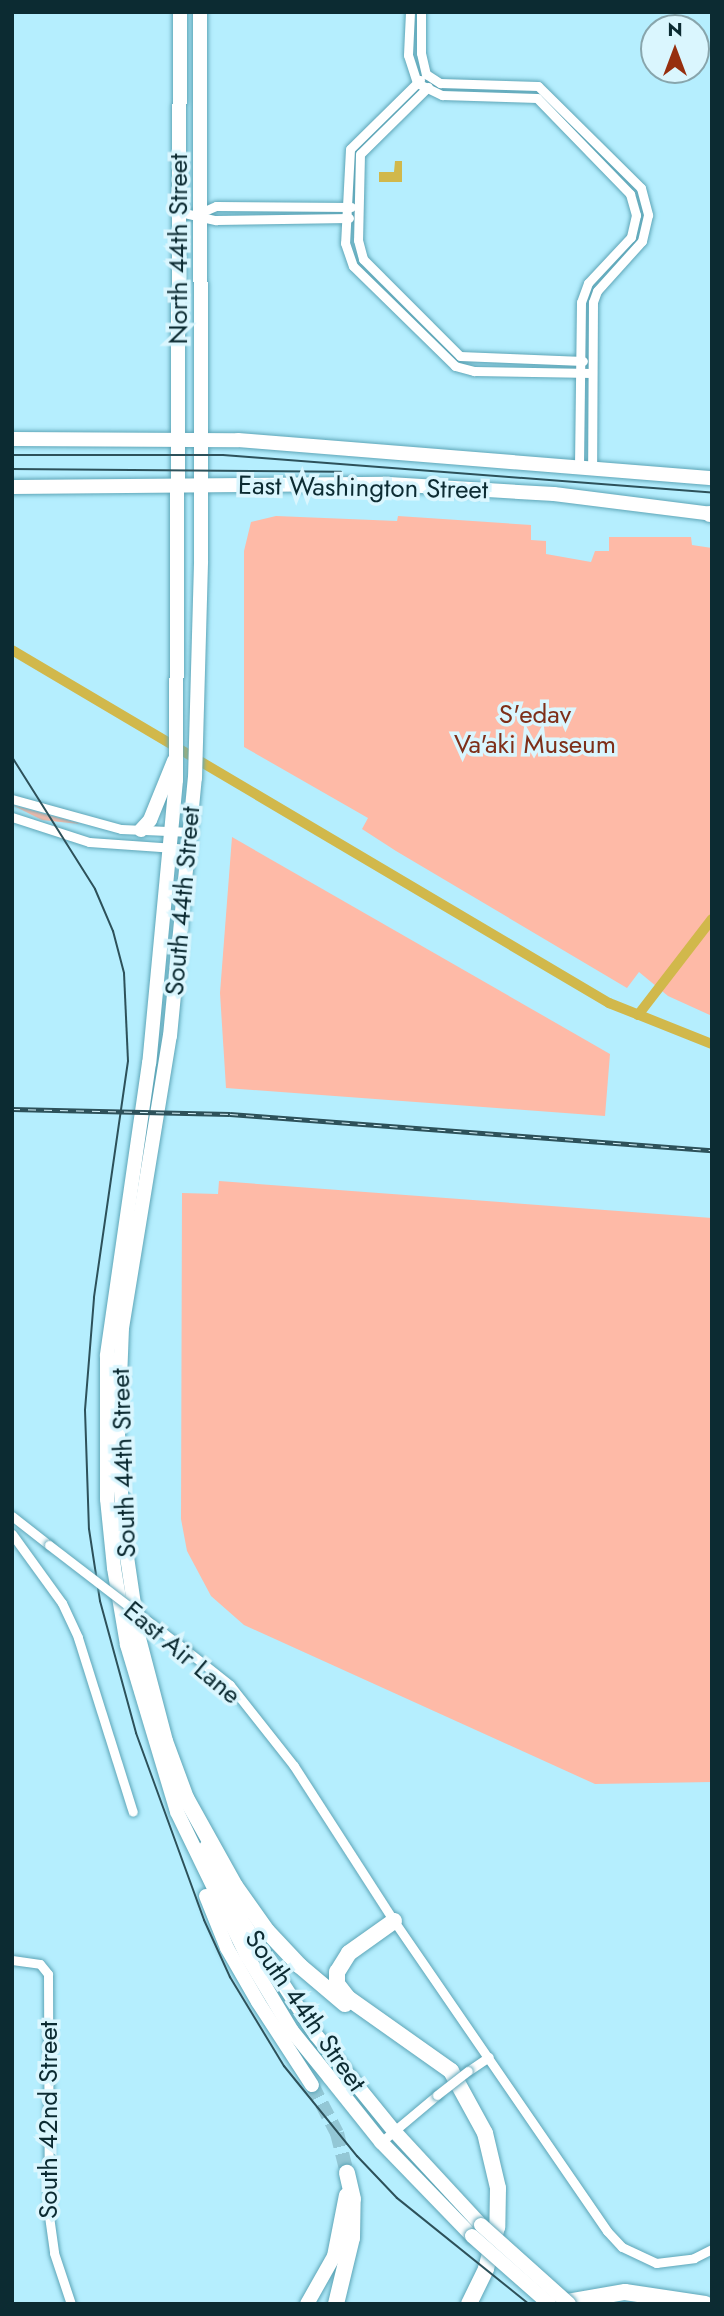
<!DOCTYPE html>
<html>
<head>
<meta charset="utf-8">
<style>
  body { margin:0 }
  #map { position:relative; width:724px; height:2316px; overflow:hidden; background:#b5eefe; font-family:Jost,sans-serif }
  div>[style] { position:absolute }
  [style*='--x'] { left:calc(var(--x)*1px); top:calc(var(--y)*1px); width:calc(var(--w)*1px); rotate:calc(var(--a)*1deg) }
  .green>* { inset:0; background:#febaa7 }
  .water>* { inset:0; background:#d1b84b }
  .canal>* { height:10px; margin:-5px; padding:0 5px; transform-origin:5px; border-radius:5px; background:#d1b84b }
  .primary-tunnel>* { height:14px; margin-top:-7px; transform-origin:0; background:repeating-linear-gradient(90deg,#93c7d5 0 14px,transparent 0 21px) }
  .roads { filter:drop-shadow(0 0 2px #5da5b7) drop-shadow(0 0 2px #5da5b7) }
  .street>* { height:9px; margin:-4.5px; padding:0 4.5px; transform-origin:4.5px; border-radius:4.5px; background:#fff }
  .primary>* { height:14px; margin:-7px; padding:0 7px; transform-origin:7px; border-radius:7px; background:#fff }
  .highway>* { height:16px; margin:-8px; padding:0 8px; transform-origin:8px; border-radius:8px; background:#fff }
  .tram>* { height:2px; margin:-1px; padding:0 1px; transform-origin:1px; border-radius:1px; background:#2d515a }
  .rail>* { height:5px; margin-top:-2.5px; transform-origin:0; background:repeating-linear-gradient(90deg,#daf6fe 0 8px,#2d515a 0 16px); box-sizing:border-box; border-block:2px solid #2d515a }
  .bridges { filter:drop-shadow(0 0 2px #5da5b7) drop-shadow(0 0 2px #5da5b7) }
  .street-bridge>* { height:9px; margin:-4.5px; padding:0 4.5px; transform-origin:4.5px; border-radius:4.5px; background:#fff }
  .primary-bridge>* { height:14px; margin:-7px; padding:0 7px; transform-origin:7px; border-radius:7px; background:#fff }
  span { translate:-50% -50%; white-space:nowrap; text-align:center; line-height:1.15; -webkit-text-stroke:7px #daf6fe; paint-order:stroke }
  .street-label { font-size:26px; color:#0c2b32 }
  .park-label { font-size:26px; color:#7e2f19 }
  .frame { position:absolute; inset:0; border:14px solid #0c2b32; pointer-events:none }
  .north { position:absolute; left:640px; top:14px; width:70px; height:70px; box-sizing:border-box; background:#daf6fe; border:2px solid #88a5ac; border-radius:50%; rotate:0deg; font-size:19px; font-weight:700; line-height:28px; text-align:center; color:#0c2b32 }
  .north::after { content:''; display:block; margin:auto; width:24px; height:32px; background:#962f0f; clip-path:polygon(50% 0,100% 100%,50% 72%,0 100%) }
</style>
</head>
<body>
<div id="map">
  <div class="green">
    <i style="clip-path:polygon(398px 516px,531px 525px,531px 540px,546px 541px,546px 554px,591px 562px,595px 551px,609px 551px,609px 537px,691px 537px,692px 545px,712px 548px,712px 1016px,668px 996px,639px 972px,627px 988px,396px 851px,362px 829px,368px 818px,244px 747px,244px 551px,251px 522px,276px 516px,397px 521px)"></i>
    <i style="clip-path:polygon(12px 805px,78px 823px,79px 824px,42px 820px)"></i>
    <i style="clip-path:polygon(232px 837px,610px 1054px,605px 1116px,226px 1088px,220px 993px)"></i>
    <i style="clip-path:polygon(219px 1181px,712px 1218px,712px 1782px,595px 1784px,244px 1625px,211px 1596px,187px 1551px,181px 1519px,182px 1193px,218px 1194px)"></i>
  </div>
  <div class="water">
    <i style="clip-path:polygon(395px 161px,402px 161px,402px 182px,379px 182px,379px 172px,394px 172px)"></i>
  </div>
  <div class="canal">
    <i style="--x:12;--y:650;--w:694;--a:30.6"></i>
    <i style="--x:609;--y:1003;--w:111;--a:21.7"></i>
    <i style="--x:638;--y:1015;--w:121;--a:-52.4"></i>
  </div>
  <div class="primary-tunnel">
    <i style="--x:312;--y:2085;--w:54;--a:62.5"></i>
    <i style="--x:337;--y:2133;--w:41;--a:76"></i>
  </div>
  <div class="roads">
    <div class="street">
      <i style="--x:410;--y:12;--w:43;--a:92.7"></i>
      <i style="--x:408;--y:55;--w:29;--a:72"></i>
      <i style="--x:417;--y:83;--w:28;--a:26"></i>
      <i style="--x:442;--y:95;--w:95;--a:1.8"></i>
      <i style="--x:537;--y:98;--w:134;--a:45.9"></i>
      <i style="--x:630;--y:194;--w:22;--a:74"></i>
      <i style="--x:636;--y:215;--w:23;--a:103"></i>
      <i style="--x:631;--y:237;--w:63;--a:133.1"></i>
      <i style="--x:588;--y:283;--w:20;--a:110"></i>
      <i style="--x:581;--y:302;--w:167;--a:90.7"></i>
      <i style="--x:421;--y:12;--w:41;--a:90"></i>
      <i style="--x:421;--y:53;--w:22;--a:77"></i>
      <i style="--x:426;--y:74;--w:17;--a:33"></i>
      <i style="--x:440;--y:83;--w:98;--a:1.8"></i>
      <i style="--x:538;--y:86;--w:145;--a:44.7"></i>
      <i style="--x:641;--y:188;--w:28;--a:75"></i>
      <i style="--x:648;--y:215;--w:27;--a:103"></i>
      <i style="--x:642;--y:241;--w:67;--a:132"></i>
      <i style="--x:597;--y:291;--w:12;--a:110"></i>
      <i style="--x:593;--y:302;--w:168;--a:90.3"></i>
      <i style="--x:420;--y:80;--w:98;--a:135.4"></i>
      <i style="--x:350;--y:149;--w:94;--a:93"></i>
      <i style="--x:345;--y:243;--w:24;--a:71"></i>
      <i style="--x:353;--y:266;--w:143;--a:44.4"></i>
      <i style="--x:455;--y:366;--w:20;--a:15"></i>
      <i style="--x:474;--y:371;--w:118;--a:1"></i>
      <i style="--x:428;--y:87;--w:95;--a:135.4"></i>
      <i style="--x:360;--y:154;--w:86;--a:91.3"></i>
      <i style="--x:358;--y:240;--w:20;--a:75"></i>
      <i style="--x:363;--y:259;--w:137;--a:45"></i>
      <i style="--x:460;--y:356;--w:123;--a:2.3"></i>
      <i style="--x:180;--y:212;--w:37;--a:13"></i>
      <i style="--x:216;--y:220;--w:133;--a:-0.9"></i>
      <i style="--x:200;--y:213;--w:17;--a:-24"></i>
      <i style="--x:216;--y:206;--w:135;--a:0.4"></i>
      <i style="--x:12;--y:799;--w:113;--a:15.4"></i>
      <i style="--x:121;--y:829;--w:70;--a:2.5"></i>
      <i style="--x:12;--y:817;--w:81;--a:18"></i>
      <i style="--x:89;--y:842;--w:100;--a:4"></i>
      <i style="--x:12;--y:1516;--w:47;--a:38.1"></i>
      <i style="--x:12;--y:1534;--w:85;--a:54.1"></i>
      <i style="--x:62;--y:1603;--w:38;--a:65"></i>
      <i style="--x:78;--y:1638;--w:182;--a:72.5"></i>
      <i style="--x:186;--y:1650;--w:56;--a:38.5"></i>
      <i style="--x:230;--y:1685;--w:103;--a:51.7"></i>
      <i style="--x:294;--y:1766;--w:184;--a:57.2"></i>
      <i style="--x:394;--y:1921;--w:376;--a:55.5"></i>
      <i style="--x:607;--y:2231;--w:22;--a:47"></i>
      <i style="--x:622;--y:2247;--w:38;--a:25"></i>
      <i style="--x:656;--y:2263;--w:38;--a:-7"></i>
      <i style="--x:694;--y:2258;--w:20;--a:-27"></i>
      <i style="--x:12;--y:1960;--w:28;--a:8"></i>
      <i style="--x:40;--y:1964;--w:13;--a:51"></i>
      <i style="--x:48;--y:1974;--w:242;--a:89.8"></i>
      <i style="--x:49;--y:2216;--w:37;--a:82"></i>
      <i style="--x:54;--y:2253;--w:54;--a:71.6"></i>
      <i style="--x:468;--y:2071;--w:25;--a:-34"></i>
      <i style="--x:381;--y:2142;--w:73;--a:-40"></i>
    </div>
    <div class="primary">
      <i style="--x:180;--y:12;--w:768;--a:90.3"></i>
      <i style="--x:176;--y:780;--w:284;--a:95.4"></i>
      <i style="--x:149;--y:1063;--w:296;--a:98.2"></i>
      <i style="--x:107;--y:1356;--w:143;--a:90"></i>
      <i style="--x:107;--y:1499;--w:69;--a:84.2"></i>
      <i style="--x:114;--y:1568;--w:78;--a:80.4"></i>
      <i style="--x:127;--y:1645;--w:174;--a:73.3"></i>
      <i style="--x:177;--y:1812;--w:160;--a:64.1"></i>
      <i style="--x:247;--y:1956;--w:87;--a:59"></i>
      <i style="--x:292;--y:2031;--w:60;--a:51"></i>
      <i style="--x:330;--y:2078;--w:82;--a:51.4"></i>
      <i style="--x:381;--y:2142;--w:131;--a:45.9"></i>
      <i style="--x:12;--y:439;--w:226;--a:0.3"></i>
      <i style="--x:238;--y:440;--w:476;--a:4.6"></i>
      <i style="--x:12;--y:487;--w:377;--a:-0.5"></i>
      <i style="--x:389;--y:484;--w:165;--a:3.5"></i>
      <i style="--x:554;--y:494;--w:159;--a:7.2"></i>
      <i style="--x:141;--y:830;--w:13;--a:-48"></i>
      <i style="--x:150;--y:820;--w:64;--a:-67.9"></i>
      <i style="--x:190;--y:1806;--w:69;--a:-110.3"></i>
      <i style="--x:166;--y:1741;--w:106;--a:-104.7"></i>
      <i style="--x:139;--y:1638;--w:110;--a:-98.4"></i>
      <i style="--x:123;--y:1529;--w:97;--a:-93"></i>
      <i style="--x:118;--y:1432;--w:104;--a:-87.8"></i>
      <i style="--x:122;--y:1328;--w:296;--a:-80.7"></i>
      <i style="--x:170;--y:1036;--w:259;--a:-84.5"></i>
      <i style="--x:195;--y:778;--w:217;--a:-88.4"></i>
      <i style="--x:201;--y:561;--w:549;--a:-90.1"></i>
      <i style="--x:206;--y:1847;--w:80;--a:64.1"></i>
      <i style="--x:241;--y:1919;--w:138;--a:57.1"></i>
      <i style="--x:316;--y:2035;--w:124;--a:50.9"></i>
      <i style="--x:394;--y:2131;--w:128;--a:47.2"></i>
      <i style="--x:206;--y:1896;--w:56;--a:68"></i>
      <i style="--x:227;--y:1948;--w:62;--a:60.1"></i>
      <i style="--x:258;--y:2002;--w:99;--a:57"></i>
      <i style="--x:307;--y:2304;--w:55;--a:-60.6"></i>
      <i style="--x:334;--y:2256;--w:62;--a:-78.9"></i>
    </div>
    <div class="highway">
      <i style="--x:710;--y:514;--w:2;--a:0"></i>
      <i style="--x:186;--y:1798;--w:101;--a:60.9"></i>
      <i style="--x:235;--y:1886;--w:55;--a:54.6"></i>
      <i style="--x:267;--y:1931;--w:48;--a:46.7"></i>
      <i style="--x:300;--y:1966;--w:59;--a:40.2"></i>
      <i style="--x:394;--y:1921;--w:55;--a:144.6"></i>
      <i style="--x:349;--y:1953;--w:22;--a:122"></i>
      <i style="--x:337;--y:1972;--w:12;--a:90"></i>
      <i style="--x:337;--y:1984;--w:18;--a:52"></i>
      <i style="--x:348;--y:1998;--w:126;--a:35.3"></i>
      <i style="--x:451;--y:2071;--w:71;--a:61.3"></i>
      <i style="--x:485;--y:2133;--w:57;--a:76.7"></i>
      <i style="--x:498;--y:2188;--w:39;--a:91"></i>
      <i style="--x:497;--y:2227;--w:43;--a:104.7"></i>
      <i style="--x:486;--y:2269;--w:39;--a:116"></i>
      <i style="--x:336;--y:2304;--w:68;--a:-76.4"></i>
      <i style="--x:352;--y:2238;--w:39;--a:-89"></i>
      <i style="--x:353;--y:2199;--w:27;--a:-103"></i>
      <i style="--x:556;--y:2304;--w:70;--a:-9.9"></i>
      <i style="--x:625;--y:2292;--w:81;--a:8.5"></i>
    </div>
  </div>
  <div class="tram">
    <i style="--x:12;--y:455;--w:211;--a:0"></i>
    <i style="--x:223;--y:455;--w:490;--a:4.4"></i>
    <i style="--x:12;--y:469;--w:329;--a:0.5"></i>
    <i style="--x:12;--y:757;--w:156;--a:57.8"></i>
    <i style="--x:95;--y:889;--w:46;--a:66.8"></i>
    <i style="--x:113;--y:931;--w:43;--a:75.3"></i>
    <i style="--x:124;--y:973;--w:88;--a:87.4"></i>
    <i style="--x:128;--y:1061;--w:239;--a:98.2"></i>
    <i style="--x:94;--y:1298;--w:112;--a:94.6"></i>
    <i style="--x:85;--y:1410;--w:119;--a:88.1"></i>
    <i style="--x:89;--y:1529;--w:73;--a:81.3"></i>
    <i style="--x:100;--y:1601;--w:137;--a:74.7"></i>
    <i style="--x:136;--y:1733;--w:199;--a:70"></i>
    <i style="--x:204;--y:1920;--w:63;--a:65.5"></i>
    <i style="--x:230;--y:1977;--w:104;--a:58.8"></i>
    <i style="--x:284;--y:2066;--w:116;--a:51"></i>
    <i style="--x:357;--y:2156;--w:58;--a:46.4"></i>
    <i style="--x:397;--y:2198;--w:169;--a:38.8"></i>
  </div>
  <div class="rail">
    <i style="--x:12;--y:1109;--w:218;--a:1.3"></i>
    <i style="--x:230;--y:1114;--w:483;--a:4.3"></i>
  </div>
  <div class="bridges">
    <div class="street-bridge">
      <i style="--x:49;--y:1545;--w:173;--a:37.5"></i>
      <i style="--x:437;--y:2095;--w:39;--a:-38"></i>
    </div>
    <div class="primary-bridge">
      <i style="--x:481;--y:2225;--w:118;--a:41.9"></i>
      <i style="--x:472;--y:2236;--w:103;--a:41.4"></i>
    </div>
  </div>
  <div class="street-label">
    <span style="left:179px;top:249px;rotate:-90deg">North 44th Street</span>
    <span style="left:363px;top:488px;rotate:1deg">East Washington Street</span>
    <span style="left:183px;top:901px;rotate:-85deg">South 44th Street</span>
    <span style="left:124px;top:1463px;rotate:-92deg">South 44th Street</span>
    <span style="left:182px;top:1653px;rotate:40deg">East Air Lane</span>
    <span style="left:305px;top:2011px;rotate:55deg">South 44th Street</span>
    <span style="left:49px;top:2120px;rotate:-90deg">South 42nd Street</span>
  </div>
  <div class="park-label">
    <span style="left:535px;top:730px">S'edav<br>Va'aki Museum</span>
  </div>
  <div class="frame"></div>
  <div class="north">N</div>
</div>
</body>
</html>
